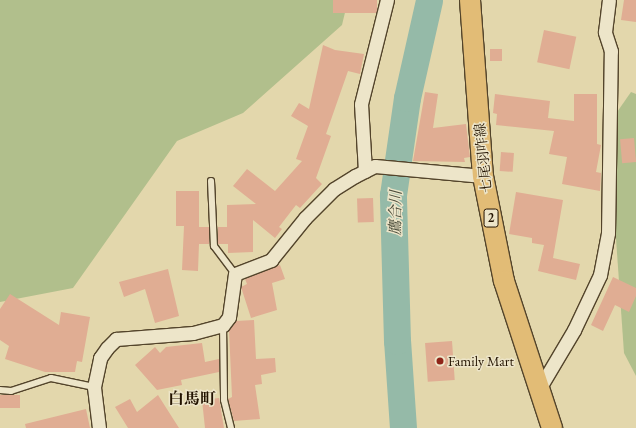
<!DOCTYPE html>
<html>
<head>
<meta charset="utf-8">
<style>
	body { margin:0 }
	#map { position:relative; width:636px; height:428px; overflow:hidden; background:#e3d7ac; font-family:"EB Garamond","Noto Serif JP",serif }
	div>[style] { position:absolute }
	.green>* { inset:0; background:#b1bf8c }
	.river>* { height:27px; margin:-13.5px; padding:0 13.5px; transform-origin:13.5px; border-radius:13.5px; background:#95baa8 }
	.building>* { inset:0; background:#e0ad93; transform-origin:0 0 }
	.roads { filter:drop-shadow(1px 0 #53442b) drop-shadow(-1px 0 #53442b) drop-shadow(0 1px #53442b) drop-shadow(0 -1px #53442b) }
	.service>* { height:6px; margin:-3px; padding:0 3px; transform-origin:3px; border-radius:3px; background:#ede5c9 }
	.minor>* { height:13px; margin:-6.5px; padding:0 6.5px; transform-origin:6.5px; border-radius:6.5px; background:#ede5c9 }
	.primary>* { height:20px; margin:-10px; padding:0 10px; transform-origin:10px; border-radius:10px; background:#e2bc76 }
	.dots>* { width:11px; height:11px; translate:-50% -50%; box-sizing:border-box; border:2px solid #ede5c9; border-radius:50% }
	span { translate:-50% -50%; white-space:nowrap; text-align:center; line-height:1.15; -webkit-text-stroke:3px #ede5c9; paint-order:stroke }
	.shield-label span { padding:1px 3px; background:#ede5c9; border:1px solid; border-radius:3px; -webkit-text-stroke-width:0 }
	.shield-label { font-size:13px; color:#231300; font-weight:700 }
	.street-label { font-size:14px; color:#231300 }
	.poi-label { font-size:14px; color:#231300 }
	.left { translate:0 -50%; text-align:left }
	.water-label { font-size:15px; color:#4b4d3b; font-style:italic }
	.quarter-label { font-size:16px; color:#231300; font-weight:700 }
</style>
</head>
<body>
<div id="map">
	<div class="green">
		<div style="clip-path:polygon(0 0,348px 0,342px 25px,243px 113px,177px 141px,73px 288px,0 302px)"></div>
		<div style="clip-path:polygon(631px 92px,636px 94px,636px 376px,624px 353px,609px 138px,615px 115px)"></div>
	</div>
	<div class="river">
		<div style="left:403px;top:428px;width:87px;rotate:-93.9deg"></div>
		<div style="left:397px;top:341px;width:146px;rotate:-91.6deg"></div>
		<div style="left:393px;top:195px;width:98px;rotate:-81.8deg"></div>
		<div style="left:407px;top:98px;width:100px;rotate:-77.3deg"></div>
	</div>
	<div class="building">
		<div style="left:333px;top:0;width:44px;height:13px"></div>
		<div style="clip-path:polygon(624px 0,636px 0,636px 22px,621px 20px)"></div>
		<div style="left:544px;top:30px;width:33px;height:33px;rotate:12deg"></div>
		<div style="clip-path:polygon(323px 45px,335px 50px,364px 54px,360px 74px,348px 71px,326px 134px,331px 136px,316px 178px,322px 184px,300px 208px,296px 205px,279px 227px,282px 229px,275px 238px,253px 220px,253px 252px,228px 253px,228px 244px,218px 244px,218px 227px,227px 227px,227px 205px,256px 204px,233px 186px,247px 169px,275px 191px,302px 161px,296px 159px,308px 126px,291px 116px,299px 103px,309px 109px)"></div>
		<div style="left:490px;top:49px;width:12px;height:12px"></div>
		<div style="clip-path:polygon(425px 92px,438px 94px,433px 128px,466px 124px,470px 157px,464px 158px,465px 162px,413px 161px)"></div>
		<div style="clip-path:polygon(495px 94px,550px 101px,548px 118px,574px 121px,574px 94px,597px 94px,597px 144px,601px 145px,596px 172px,601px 173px,600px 191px,562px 184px,567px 157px,549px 154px,554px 131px,496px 125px,497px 114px,493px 113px)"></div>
		<div style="left:634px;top:138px;width:24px;height:14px;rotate:85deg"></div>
		<div style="left:501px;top:152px;width:13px;height:19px;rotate:4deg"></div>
		<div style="clip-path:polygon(176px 191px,199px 191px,199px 227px,209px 227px,209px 244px,199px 244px,198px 271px,182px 270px,184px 226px,176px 226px)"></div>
		<div style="clip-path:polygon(516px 192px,563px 200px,553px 258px,580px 264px,576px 280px,538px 271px,544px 245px,532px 243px,532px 238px,509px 234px)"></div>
		<div style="left:373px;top:198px;width:24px;height:16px;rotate:88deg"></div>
		<div style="clip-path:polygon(280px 265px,285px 279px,272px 283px,277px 310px,251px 318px,241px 287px,247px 284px,245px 279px)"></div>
		<div style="clip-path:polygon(168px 269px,179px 316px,155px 323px,145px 289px,124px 297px,119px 282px)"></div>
		<div style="clip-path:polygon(613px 277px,636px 288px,636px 296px,629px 312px,615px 305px,603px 331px,591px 325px)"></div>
		<div style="clip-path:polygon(10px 294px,59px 325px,61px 312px,90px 317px,82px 362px,77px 361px,75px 372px,45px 372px,5px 359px,9px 346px,0 340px,0 309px)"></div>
		<div style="clip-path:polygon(254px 320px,256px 359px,275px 358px,276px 372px,261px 375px,262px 384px,255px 385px,260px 419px,234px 421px,228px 399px,232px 397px,229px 330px,236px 321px)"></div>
		<div style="left:452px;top:341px;width:39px;height:27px;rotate:86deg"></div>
		<div style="clip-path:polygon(202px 343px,205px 362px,219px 359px,219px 372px,181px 380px,182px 385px,157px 390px,135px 365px,155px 347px,160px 353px,166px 347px)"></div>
		<div style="left:0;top:395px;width:20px;height:13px"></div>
		<div style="clip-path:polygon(158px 395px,179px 428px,128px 428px,115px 407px,130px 399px,137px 412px)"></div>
		<div style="clip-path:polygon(219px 398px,224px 428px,205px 428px,202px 400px)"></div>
		<div style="clip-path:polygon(86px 409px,90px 428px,26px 428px,25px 424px)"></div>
	</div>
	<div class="roads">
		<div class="service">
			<div style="left:211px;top:181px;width:65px;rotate:87.4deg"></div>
			<div style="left:214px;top:246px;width:35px;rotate:53deg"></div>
			<div style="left:223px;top:325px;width:75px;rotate:89.2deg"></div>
			<div style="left:224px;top:400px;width:29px;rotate:76deg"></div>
			<div style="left:0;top:390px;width:11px;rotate:5deg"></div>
			<div style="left:11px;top:391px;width:42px;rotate:-18deg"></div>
			<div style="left:51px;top:378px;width:44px;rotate:11.8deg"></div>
		</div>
		<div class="minor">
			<div style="left:365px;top:171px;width:67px;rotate:-93.4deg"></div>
			<div style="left:361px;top:104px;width:107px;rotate:-76deg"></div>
			<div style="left:539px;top:389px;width:69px;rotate:-59.3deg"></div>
			<div style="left:574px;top:330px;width:61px;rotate:-64.7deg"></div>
			<div style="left:600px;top:275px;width:43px;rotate:-79.2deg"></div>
			<div style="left:608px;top:233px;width:182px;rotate:-89.1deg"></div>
			<div style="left:611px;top:51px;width:20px;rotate:-108deg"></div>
			<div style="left:605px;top:32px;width:32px;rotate:-83deg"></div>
			<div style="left:99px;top:428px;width:41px;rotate:-97deg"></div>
			<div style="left:94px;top:387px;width:30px;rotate:-78deg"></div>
			<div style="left:100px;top:358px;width:12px;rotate:-55deg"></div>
			<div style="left:107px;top:348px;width:13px;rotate:-45deg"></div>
			<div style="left:116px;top:339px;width:77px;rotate:-4.5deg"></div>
			<div style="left:193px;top:333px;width:31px;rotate:-15deg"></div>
			<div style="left:223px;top:325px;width:10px;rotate:-53deg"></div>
			<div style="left:229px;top:317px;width:43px;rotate:-82.1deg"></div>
			<div style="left:235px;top:274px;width:39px;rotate:-21deg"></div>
			<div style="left:271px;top:260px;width:54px;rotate:-51deg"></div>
			<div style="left:305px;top:218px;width:41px;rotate:-45deg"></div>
			<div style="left:334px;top:189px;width:25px;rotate:-32deg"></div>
			<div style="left:355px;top:176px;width:22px;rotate:-27deg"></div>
			<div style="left:375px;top:166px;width:108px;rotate:5.3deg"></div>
		</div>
		<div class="primary">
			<div style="left:470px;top:0;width:176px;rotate:85.8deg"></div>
			<div style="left:483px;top:176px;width:107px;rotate:78.7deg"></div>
			<div style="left:504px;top:281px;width:155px;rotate:71.9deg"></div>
		</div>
	</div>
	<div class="dots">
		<div style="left:440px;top:361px;background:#8f2418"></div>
	</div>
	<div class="shield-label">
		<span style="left:491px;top:218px">2</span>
	</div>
	<div class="street-label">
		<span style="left:483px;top:158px;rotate:-96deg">七尾羽咋線</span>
	</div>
	<div class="poi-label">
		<span class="left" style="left:448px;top:361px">Family Mart</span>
	</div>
	<div class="water-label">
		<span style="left:395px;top:213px;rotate:-89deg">鷹合川</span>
	</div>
	<div class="quarter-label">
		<span style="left:192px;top:399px">白馬町</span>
	</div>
</div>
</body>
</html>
